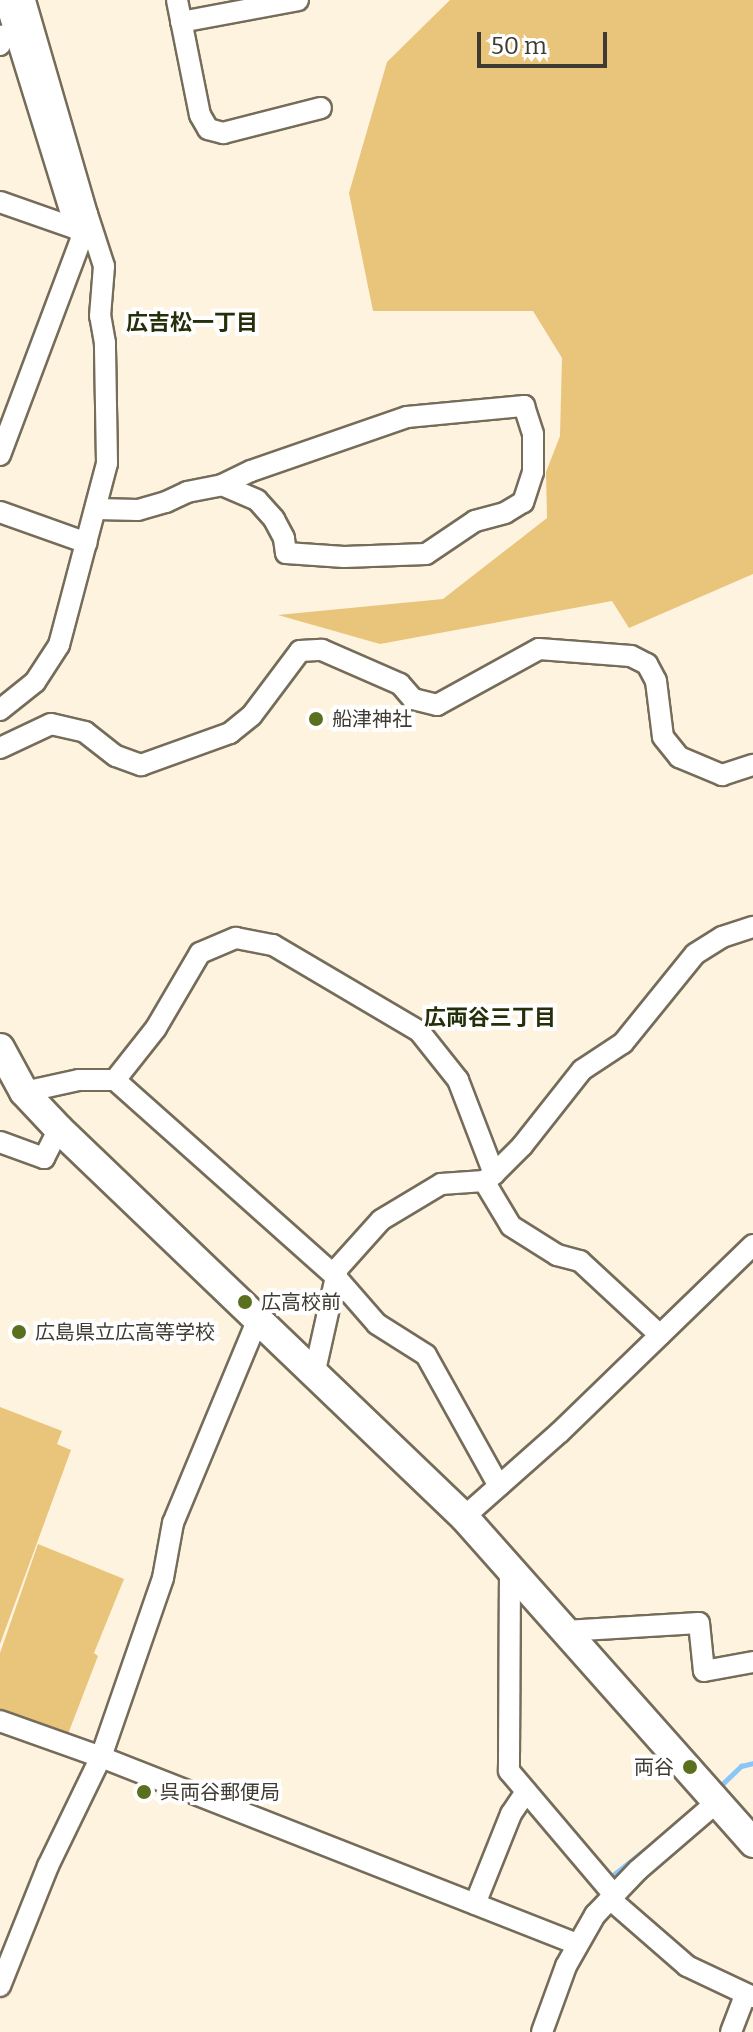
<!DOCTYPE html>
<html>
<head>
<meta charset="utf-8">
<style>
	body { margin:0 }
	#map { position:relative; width:753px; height:2032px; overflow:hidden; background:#fef3df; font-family:Bitter,"Noto Sans JP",serif }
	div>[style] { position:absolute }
	.green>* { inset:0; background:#e9c47b }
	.stream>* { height:5px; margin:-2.5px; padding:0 2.5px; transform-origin:2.5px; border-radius:2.5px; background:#8bc6f9 }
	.roads { filter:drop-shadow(2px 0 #756c5a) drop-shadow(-2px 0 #756c5a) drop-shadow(0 2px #756c5a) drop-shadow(0 -2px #756c5a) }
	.street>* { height:20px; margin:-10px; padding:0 10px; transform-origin:10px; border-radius:10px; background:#fff }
	.secondary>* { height:28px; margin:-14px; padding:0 14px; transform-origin:14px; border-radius:14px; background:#fff }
	.dots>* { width:22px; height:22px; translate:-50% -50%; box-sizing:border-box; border:4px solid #fff; border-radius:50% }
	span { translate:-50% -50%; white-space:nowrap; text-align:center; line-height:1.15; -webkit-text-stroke:8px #fff; paint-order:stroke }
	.poi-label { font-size:20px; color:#3f3b33 }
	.left { translate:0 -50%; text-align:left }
	.right { translate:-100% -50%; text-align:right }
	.neighbourhood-label { font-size:22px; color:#252f09; font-weight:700 }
	.scale { position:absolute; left:477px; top:32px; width:130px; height:36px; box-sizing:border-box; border:4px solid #3f3b33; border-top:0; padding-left:10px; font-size:24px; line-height:28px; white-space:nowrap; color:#3f3b33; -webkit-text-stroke:6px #fff; paint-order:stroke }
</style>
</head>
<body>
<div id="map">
	<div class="green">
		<div style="clip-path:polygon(450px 0,753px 0,753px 574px,629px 628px,612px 601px,380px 644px,278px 615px,443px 599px,547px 518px,546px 472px,560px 436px,562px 358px,533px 311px,373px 311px,349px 193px,387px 62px)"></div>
		<div style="clip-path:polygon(0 1407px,62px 1431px,57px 1444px,71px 1450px,0 1644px)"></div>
		<div style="clip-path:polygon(38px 1544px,124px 1579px,94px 1653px,98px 1656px,68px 1734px,0 1709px,0 1653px)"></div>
	</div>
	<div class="stream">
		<div style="left:716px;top:1790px;width:35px;rotate:-44deg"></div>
		<div style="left:741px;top:1766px;width:12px;rotate:-14deg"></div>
		<div style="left:608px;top:1879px;width:82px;rotate:-38.6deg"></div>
	</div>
	<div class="roads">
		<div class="street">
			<div style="left:5px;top:0;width:240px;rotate:72.8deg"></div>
			<div style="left:177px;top:0;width:117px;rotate:78.7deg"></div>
			<div style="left:200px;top:115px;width:16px;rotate:60deg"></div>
			<div style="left:208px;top:129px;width:16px;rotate:15deg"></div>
			<div style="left:223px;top:133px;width:101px;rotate:-14.3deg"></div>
			<div style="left:181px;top:22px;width:119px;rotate:-10.6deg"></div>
			<div style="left:0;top:45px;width:10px;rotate:-73deg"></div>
			<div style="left:0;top:202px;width:88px;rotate:19.3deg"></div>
			<div style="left:0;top:455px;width:238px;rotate:-69.4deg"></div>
			<div style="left:84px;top:232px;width:18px;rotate:-81deg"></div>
			<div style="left:87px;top:214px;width:223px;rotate:-106.2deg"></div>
			<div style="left:97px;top:509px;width:41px;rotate:1.4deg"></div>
			<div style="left:138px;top:510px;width:29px;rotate:-16deg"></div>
			<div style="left:166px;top:502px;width:23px;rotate:-25deg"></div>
			<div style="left:187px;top:492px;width:36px;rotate:-11deg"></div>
			<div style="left:222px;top:485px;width:32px;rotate:-26deg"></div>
			<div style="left:251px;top:471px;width:165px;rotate:-19.1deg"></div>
			<div style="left:407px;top:417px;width:118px;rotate:-5.4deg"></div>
			<div style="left:524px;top:406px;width:29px;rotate:72deg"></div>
			<div style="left:533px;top:434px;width:38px;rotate:90deg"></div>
			<div style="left:533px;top:472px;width:32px;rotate:108deg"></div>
			<div style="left:523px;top:502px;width:21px;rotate:149deg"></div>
			<div style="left:505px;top:513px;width:31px;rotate:165deg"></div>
			<div style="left:475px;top:521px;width:59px;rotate:146deg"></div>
			<div style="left:426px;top:554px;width:82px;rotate:177.9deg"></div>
			<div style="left:344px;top:557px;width:58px;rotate:-176.1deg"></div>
			<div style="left:286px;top:553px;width:15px;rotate:-98deg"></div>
			<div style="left:284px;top:538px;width:21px;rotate:-118deg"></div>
			<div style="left:274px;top:519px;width:25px;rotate:-132deg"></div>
			<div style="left:257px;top:500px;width:38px;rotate:-157deg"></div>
			<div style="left:0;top:512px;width:92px;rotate:19.6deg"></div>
			<div style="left:0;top:710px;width:45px;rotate:-38.7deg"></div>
			<div style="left:35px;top:682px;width:44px;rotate:-57deg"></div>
			<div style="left:59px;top:645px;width:188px;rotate:-75.2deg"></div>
			<div style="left:107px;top:463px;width:120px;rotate:-91deg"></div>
			<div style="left:105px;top:343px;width:27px;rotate:-100deg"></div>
			<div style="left:100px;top:316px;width:50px;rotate:-85.4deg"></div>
			<div style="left:104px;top:266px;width:55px;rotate:-108.1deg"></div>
			<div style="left:0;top:748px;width:56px;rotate:-25.2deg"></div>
			<div style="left:51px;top:724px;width:35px;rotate:13deg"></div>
			<div style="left:85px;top:732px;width:39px;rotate:38deg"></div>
			<div style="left:116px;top:756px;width:27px;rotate:20deg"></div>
			<div style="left:141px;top:765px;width:95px;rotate:-19.8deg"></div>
			<div style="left:230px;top:733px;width:28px;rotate:-39deg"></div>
			<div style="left:252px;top:715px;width:80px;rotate:-53.1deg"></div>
			<div style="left:300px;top:651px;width:22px;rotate:-3deg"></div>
			<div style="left:322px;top:650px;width:85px;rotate:23.6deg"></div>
			<div style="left:400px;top:684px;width:20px;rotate:49deg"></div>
			<div style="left:413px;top:699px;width:25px;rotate:14deg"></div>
			<div style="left:437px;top:705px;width:116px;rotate:-28.8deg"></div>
			<div style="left:539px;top:649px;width:92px;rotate:4.4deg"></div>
			<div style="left:631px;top:656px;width:18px;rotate:27deg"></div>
			<div style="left:647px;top:664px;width:19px;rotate:62deg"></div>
			<div style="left:656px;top:681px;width:56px;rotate:82.9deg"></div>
			<div style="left:663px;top:737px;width:26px;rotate:51deg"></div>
			<div style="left:679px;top:757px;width:47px;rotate:22.7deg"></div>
			<div style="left:722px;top:775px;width:33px;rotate:-18deg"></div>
			<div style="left:115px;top:1080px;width:296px;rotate:41.7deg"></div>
			<div style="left:336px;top:1277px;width:62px;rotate:48.9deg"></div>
			<div style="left:377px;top:1324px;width:58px;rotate:32.3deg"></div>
			<div style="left:426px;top:1355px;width:150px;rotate:60.9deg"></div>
			<div style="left:24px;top:1092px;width:56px;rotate:-12.3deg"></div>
			<div style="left:79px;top:1080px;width:36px"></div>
			<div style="left:115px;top:1080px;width:66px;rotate:-51.7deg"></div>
			<div style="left:156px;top:1028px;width:87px;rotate:-59.6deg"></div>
			<div style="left:200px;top:953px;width:39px;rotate:-23deg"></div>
			<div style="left:236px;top:938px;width:38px;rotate:11deg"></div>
			<div style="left:273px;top:945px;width:169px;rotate:30.5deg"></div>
			<div style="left:419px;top:1031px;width:63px;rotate:51.5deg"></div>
			<div style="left:458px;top:1080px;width:101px;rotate:69deg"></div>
			<div style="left:0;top:1142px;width:47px;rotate:20deg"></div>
			<div style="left:44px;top:1158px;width:33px;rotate:-63deg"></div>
			<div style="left:484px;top:1181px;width:52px;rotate:59deg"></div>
			<div style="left:511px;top:1226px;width:54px;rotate:32.2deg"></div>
			<div style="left:557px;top:1255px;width:24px;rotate:15deg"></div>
			<div style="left:580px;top:1261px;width:109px;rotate:42.8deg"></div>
			<div style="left:314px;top:1375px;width:110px;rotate:-77.4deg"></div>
			<div style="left:338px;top:1268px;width:64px;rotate:-48.1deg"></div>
			<div style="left:381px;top:1220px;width:70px;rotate:-31deg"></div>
			<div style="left:441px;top:1184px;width:43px;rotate:-4deg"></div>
			<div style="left:484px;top:1181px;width:12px;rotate:-35deg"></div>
			<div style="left:494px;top:1174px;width:40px;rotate:-45deg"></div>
			<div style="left:522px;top:1146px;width:97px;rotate:-51.7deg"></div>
			<div style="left:582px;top:1070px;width:49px;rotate:-33.4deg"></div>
			<div style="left:623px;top:1043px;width:114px;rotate:-51deg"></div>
			<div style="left:695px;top:954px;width:32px;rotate:-32deg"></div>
			<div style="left:722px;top:937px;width:33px;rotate:-18deg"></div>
			<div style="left:464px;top:1517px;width:127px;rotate:-41.5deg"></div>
			<div style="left:559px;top:1433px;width:270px;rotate:-44.1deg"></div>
			<div style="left:510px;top:1569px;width:202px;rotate:90.3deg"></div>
			<div style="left:509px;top:1771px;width:162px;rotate:49.7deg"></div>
			<div style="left:565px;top:1631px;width:134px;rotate:-3.4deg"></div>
			<div style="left:699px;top:1623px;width:48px;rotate:84.1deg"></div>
			<div style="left:704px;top:1671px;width:50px;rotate:-10.4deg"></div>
			<div style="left:0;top:1721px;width:107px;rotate:19.6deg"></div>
			<div style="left:101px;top:1757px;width:511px;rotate:21.45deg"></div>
			<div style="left:610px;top:1899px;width:102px;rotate:41deg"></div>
			<div style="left:687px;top:1966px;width:73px;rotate:25.2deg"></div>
			<div style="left:475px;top:1904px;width:97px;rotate:-68.2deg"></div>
			<div style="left:511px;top:1814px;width:27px;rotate:-56deg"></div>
			<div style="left:0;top:1986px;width:129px;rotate:-68.2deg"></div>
			<div style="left:48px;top:1866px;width:121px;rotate:-64.1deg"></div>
			<div style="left:101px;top:1757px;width:189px;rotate:-70.9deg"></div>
			<div style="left:163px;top:1578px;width:56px;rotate:-79.7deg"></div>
			<div style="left:173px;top:1523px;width:219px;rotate:-67.4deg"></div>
			<div style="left:542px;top:2032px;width:70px;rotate:-70deg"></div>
			<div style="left:566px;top:1966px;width:59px;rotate:-60.4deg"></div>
			<div style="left:595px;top:1915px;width:62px;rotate:-46.3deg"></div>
			<div style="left:638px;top:1870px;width:104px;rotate:-40.7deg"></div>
			<div style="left:731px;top:2032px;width:40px;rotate:-69deg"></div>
		</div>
		<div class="secondary">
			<div style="left:0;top:1048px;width:50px;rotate:61.4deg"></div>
			<div style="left:24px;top:1092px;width:51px;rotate:46.6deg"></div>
			<div style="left:59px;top:1129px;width:561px;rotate:43.77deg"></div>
			<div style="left:464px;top:1517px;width:436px;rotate:48.4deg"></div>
		</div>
	</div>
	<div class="dots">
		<div style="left:316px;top:719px;background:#5b701f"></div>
		<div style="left:245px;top:1302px;background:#5b701f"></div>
		<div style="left:19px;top:1332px;background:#5b701f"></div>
		<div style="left:690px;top:1767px;background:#5b701f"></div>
		<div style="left:144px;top:1792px;background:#5b701f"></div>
	</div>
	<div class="poi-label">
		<span class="left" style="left:332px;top:719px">船津神社</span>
		<span class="left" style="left:261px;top:1302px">広高校前</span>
		<span class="left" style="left:35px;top:1332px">広島県立広高等学校</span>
		<span class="right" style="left:674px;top:1767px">両谷</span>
		<span class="left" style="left:160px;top:1792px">呉両谷郵便局</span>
	</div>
	<div class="neighbourhood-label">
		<span style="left:192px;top:323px">広吉松一丁目</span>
		<span style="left:490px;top:1018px">広両谷三丁目</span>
	</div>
	<div class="scale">50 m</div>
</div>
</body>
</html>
